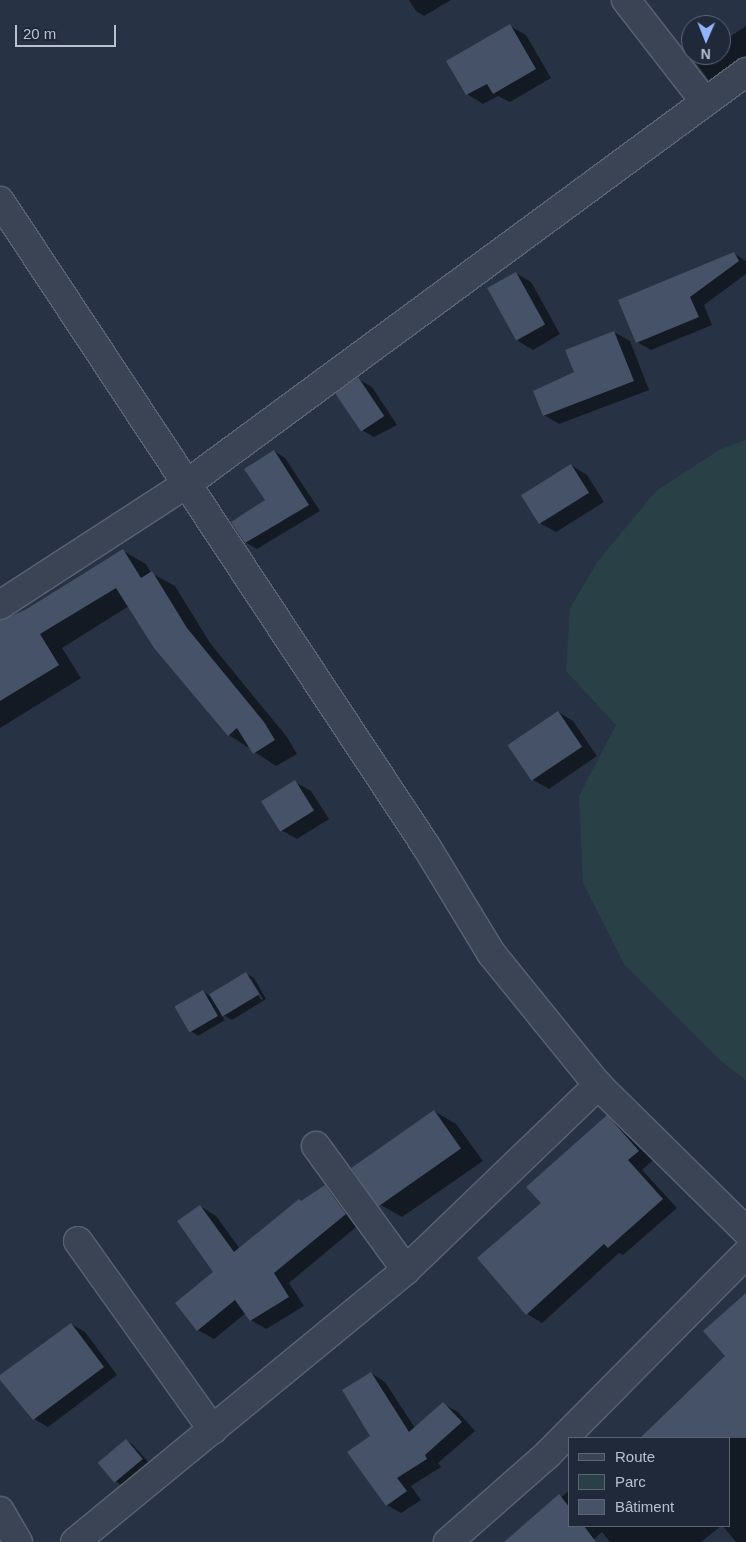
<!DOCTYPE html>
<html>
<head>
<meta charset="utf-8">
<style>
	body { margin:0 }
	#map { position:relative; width:746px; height:1542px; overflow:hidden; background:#273245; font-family:Arial,sans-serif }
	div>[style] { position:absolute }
	.green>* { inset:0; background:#294146 }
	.shadow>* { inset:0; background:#0007 }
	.building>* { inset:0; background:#465267; transform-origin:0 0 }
	.roads { filter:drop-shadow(1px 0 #5a6272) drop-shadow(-1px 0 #5a6272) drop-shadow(0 1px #5a6272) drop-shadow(0 -1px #5a6272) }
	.minor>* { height:28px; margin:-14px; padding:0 14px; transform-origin:14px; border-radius:14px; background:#3b4454 }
	.tertiary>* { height:28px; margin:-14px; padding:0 14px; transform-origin:14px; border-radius:14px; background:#3b4454 }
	span { translate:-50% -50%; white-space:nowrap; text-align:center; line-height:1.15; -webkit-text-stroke:5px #20293a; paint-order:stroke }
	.legend { position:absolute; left:568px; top:1437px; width:162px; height:90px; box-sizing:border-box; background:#20293a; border:1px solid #5d6575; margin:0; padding:6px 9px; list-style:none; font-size:15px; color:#b9c0ce }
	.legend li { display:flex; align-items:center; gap:10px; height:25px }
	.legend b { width:25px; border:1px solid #5d6575 }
	.north { position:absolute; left:681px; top:15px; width:50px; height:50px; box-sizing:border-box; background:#20293a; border:1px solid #5d6575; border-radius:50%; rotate:181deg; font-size:14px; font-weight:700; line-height:20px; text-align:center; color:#b9c0ce }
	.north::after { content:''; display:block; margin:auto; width:18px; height:22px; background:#91b4fb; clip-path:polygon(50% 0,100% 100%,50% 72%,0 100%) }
	.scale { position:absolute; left:15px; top:25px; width:101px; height:22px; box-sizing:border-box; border:2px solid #b9c0ce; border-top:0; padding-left:6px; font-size:15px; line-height:18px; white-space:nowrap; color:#b9c0ce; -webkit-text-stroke:4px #20293a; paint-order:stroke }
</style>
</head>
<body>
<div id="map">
	<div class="green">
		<div style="clip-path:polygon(746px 440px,746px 1080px,721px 1061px,624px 964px,583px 883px,579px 796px,616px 725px,566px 671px,570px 608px,598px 561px,656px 491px,719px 450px)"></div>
	</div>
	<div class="shadow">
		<div style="clip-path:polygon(409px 0,451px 0,424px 16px,416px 11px)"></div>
		<div style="clip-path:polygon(510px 26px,526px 35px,551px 78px,510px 102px,498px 96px,483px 104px,467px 94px,448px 62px)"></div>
		<div style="clip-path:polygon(746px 26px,746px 71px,722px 86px,708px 79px,686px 49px,691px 46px,691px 55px,721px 55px,721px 31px,731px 36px)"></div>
		<div style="clip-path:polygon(733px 253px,746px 261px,746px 274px,704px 305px,712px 325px,651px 350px,637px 342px)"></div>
		<div style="clip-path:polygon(516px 273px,531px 282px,560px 334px,533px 350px,518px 341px)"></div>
		<div style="clip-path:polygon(614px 332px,630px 341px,649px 390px,559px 424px,544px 415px,576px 372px)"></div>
		<div style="clip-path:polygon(358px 379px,372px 387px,397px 425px,374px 437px,360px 429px)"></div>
		<div style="clip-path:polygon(274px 451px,285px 458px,320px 511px,257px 549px,245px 542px,267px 500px)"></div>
		<div style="clip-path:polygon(571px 465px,587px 475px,604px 502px,556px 532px,540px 523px)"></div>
		<div style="clip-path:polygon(123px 551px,146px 564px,151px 573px,175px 586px,210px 643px,287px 737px,297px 754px,276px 766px,229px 735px,129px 606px,62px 648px,81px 678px,0 728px,0 621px,25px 611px)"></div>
		<div style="clip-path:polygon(558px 712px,573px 721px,597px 756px,549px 789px,533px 780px)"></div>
		<div style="clip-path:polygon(295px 782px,311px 791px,329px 819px,297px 839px,281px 830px)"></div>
		<div style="clip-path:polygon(evenodd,246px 974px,254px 978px,266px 999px,232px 1020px,221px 1014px,225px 1020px,198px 1036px,191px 1031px,203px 991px,210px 996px,246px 974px,248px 979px,251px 979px,263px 999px,261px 1000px,248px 979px)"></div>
		<div style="clip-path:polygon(434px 1111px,456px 1124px,483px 1161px,402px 1217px,379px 1204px,353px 1168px)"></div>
		<div style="clip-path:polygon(607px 1117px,622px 1126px,653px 1160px,642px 1170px,677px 1208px,623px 1255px,619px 1253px,542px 1323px,527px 1314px,542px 1203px)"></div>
		<div style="clip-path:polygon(325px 1187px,341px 1196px,361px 1223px,289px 1283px,304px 1306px,266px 1329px,251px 1320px,246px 1313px,214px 1339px,198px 1330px,215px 1272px,200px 1206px,216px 1216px,240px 1249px)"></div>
		<div style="clip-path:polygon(746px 1297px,746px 1542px,736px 1542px,723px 1526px,730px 1526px,730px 1438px,654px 1438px,648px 1432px,726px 1356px)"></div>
		<div style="clip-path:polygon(71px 1324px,85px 1332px,117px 1375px,48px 1427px,34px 1419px,0 1377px)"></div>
		<div style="clip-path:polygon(371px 1373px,385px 1382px,415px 1428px,443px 1404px,458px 1412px,475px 1431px,438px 1463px,441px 1467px,411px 1486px,421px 1500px,401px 1513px,387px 1505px,372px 1437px)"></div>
		<div style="clip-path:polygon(126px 1440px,133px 1445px,150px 1464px,123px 1486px,115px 1481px,99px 1463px)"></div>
		<div style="clip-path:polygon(570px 1490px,570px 1526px,721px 1526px,701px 1542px,610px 1542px,602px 1532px,591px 1542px,506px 1542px)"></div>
	</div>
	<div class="building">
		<div style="clip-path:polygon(510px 24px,536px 69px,493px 94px,487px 84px,466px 95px,446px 61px)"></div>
		<div style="clip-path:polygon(734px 252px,739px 261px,690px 297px,699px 317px,636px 343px,618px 300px)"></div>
		<div style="left:516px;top:272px;width:60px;height:33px;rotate:61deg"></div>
		<div style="clip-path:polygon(614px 331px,634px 381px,543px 416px,533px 391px,574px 372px,565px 350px)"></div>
		<div style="left:358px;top:377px;width:47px;height:28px;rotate:56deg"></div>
		<div style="clip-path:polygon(274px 450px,309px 505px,245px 543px,231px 522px,265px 500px,244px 469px)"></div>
		<div style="left:571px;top:464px;width:34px;height:59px;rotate:58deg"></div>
		<div style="clip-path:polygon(123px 549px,141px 578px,152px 571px,187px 628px,264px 722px,275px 740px,253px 754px,237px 728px,228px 736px,154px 648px,116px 588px,40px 634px,59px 665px,0 701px,0 620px,25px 610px)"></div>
		<div style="left:558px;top:711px;width:43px;height:61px;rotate:56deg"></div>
		<div style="left:295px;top:780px;width:36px;height:40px;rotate:58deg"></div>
		<div style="left:246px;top:972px;width:26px;height:43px;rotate:59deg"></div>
		<div style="left:203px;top:990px;width:30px;height:33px;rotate:60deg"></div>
		<div style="left:434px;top:1110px;width:47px;height:101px;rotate:55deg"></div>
		<div style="clip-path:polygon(607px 1115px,639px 1151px,628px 1160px,663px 1199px,608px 1248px,604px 1244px,526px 1315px,477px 1258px,541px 1203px,526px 1187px)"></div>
		<div style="clip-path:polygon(325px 1185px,346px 1214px,274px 1273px,289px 1297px,250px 1321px,235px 1300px,197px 1331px,175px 1303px,213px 1272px,177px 1221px,200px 1205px,234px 1252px,299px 1199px,301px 1201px)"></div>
		<div style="clip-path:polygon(746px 1293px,746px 1438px,640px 1438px,725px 1356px,703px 1331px)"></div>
		<div style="clip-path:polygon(71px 1323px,104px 1367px,33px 1420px,0 1380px,0 1375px)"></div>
		<div style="clip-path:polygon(371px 1372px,409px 1432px,443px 1402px,462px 1422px,425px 1455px,427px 1459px,397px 1478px,407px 1491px,386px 1506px,347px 1452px,370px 1436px,342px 1390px)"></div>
		<div style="left:126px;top:1439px;width:26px;height:37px;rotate:50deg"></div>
		<div style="clip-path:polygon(559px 1494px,570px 1508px,570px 1526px,584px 1526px,596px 1542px,504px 1542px)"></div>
	</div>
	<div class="roads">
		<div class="minor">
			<div style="left:626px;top:0;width:129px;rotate:52.2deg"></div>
			<div style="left:0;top:605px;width:224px;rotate:-33deg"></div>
			<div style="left:188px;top:483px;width:693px;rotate:-36.37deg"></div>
			<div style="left:316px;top:1146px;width:153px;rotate:54deg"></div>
			<div style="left:78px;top:1241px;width:232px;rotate:54.5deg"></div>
			<div style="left:0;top:1511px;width:36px;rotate:60deg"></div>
			<div style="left:75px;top:1542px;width:428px;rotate:-39.4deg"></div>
			<div style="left:406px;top:1270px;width:267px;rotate:-43.9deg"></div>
			<div style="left:448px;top:1542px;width:133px;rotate:-41.3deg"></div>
			<div style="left:548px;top:1454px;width:281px;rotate:-45.3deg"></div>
		</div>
		<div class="tertiary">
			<div style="left:0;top:201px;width:773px;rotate:56.56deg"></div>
			<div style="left:426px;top:846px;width:125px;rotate:58.7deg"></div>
			<div style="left:491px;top:953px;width:170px;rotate:51deg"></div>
			<div style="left:598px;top:1085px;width:208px;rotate:44.6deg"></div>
		</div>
	</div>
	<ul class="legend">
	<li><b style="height:6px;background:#3b4454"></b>Route</li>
	<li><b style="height:14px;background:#294146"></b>Parc</li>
	<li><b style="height:14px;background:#465267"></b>Bâtiment</li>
	</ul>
	<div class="north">N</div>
	<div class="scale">20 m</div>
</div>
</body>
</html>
